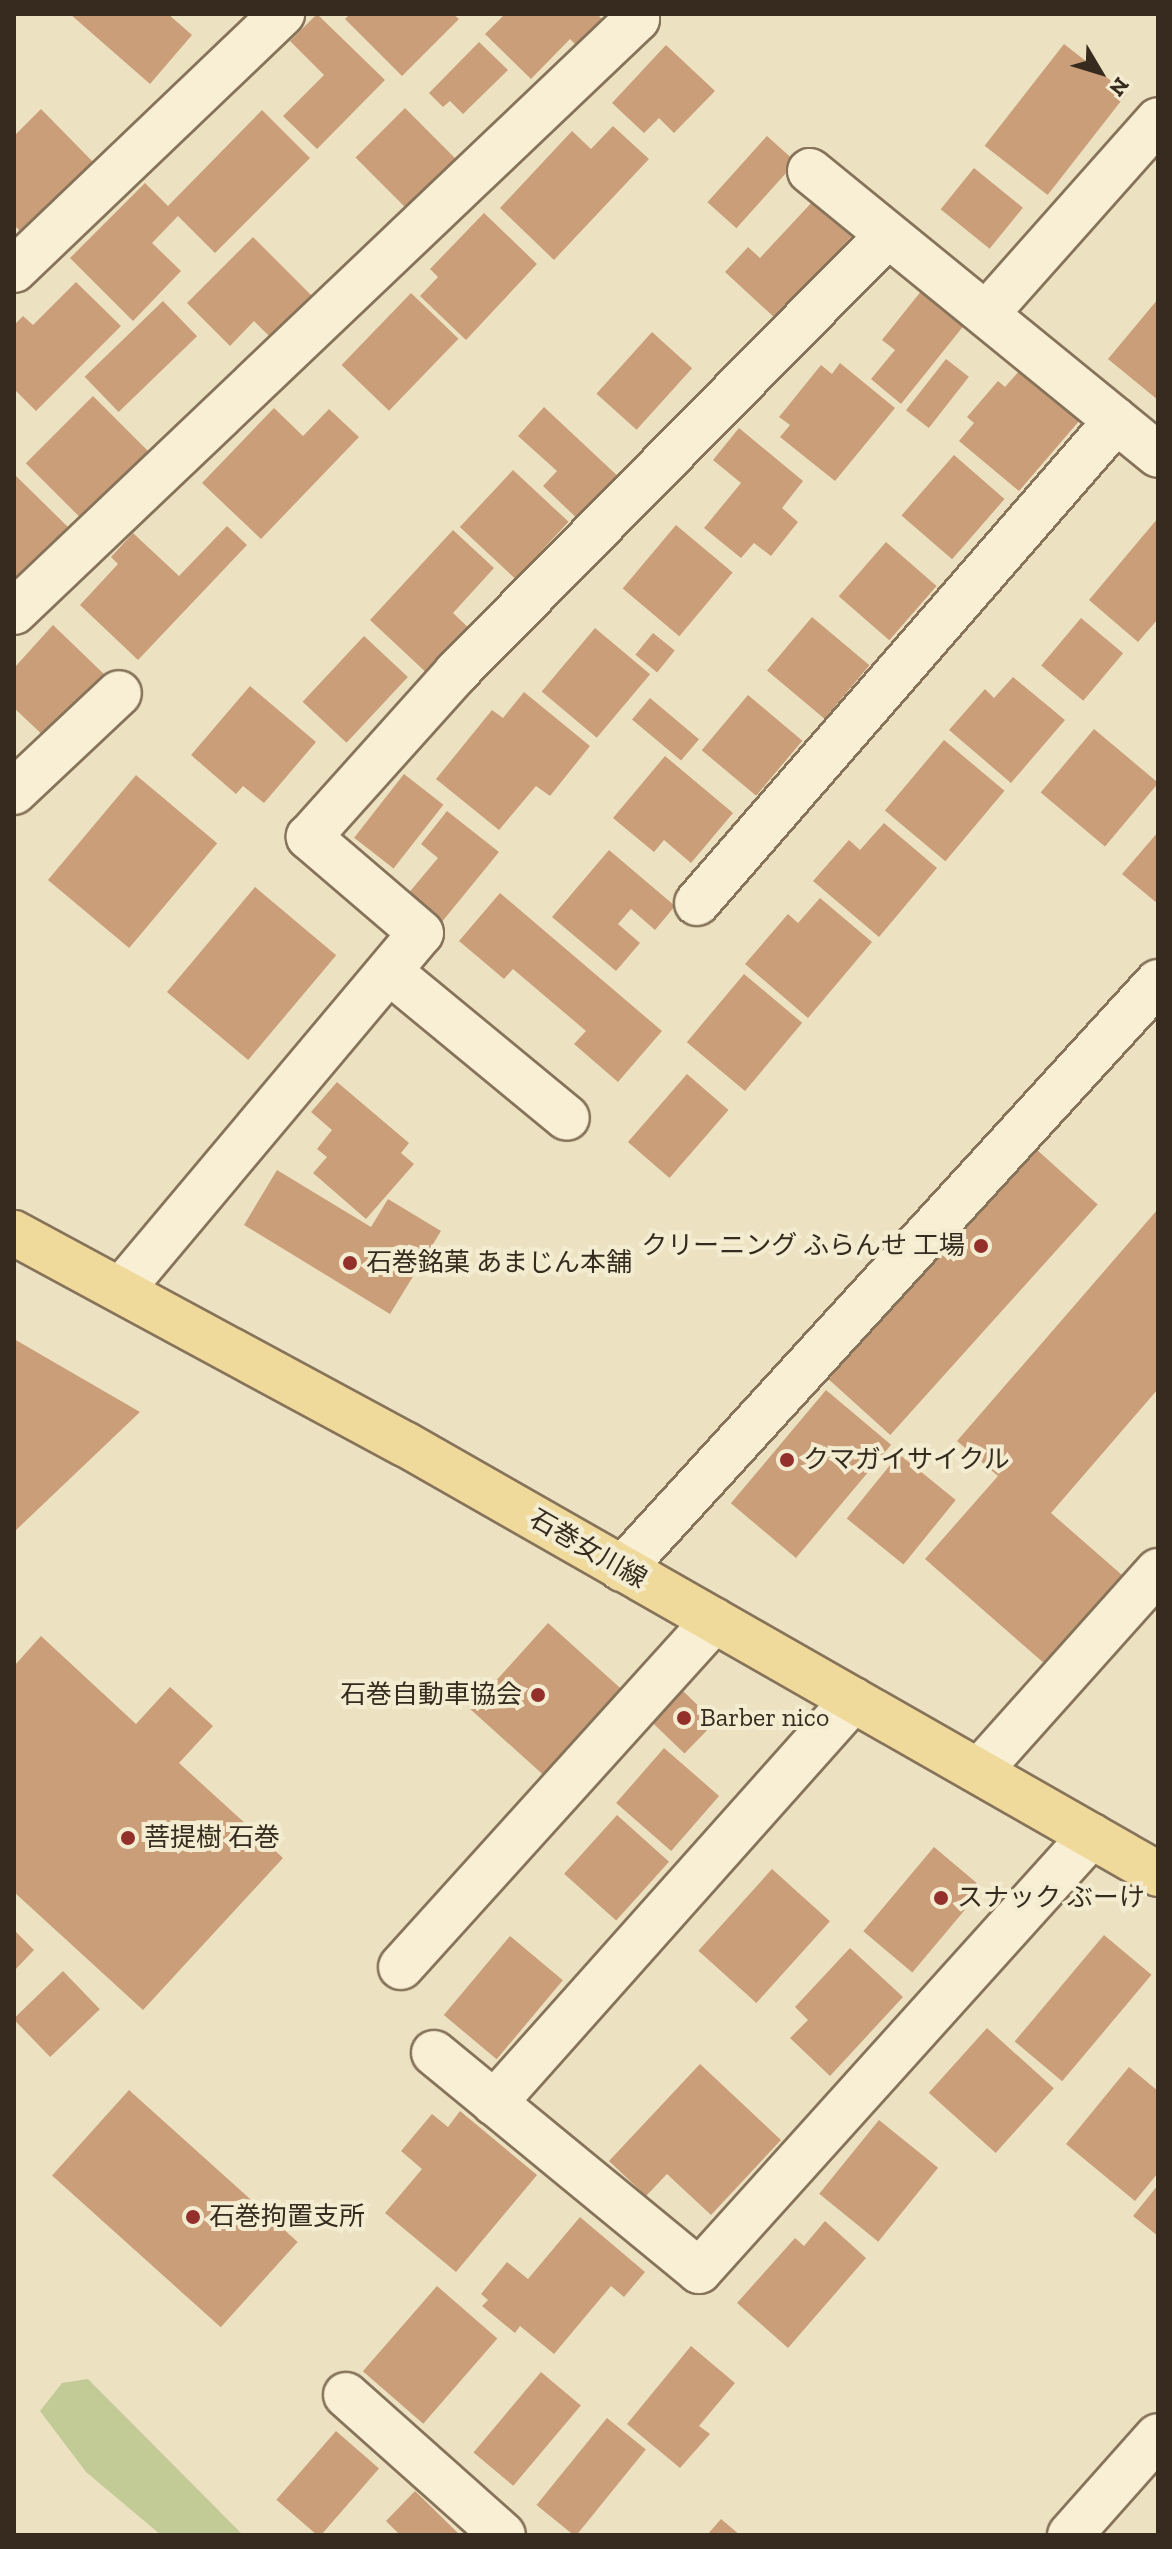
<!DOCTYPE html>
<html>
<head>
<meta charset="utf-8">
<style>
	body { margin:0 }
	#map { position:relative; width:1172px; height:2549px; overflow:hidden; background:#ece2c2; font-family:"Zilla Slab","Noto Sans JP",serif }
	div>[style] { position:absolute }
	.green>* { inset:0; background:#c2ca96 }
	.building>* { inset:0; background:#ca9e79; transform-origin:0 0 }
	.roads { filter:drop-shadow(2px 0 #86735a) drop-shadow(-2px 0 #86735a) drop-shadow(0 2px #86735a) drop-shadow(0 -2px #86735a) }
	.minor>* { height:44px; margin:-22px; padding:0 22px; transform-origin:22px; border-radius:22px; background:#f8efd5 }
	.major>* { height:44px; margin:-22px; padding:0 22px; transform-origin:22px; border-radius:22px; background:#efd99b }
	.dots>* { width:22px; height:22px; translate:-50% -50%; box-sizing:border-box; border:4px solid #f4ecd1; border-radius:50% }
	span { translate:-50% -50%; white-space:nowrap; text-align:center; line-height:1.15; -webkit-text-stroke:8px #f4ecd1; paint-order:stroke }
	.poi-label { font-size:26px; color:#362b1e }
	.right { translate:-100% -50%; text-align:right }
	.left { translate:0 -50%; text-align:left }
	.street-label { font-size:26px; color:#362b1e }
	.frame { position:absolute; inset:0; border:16px solid #362b1e; pointer-events:none }
	.north { position:absolute; left:1060px; top:32px; width:80px; height:80px; -webkit-text-stroke:6px #f4ecd1; paint-order:stroke; rotate:128deg; font-size:22px; font-weight:700; line-height:32px; text-align:center; color:#362b1e }
	.north::after { content:''; display:block; margin:auto; width:28px; height:36px; background:#362b1e; clip-path:polygon(50% 0,100% 100%,50% 72%,0 100%) }
</style>
</head>
<body>
<div id="map">
	<div class="green">
		<div style="clip-path:polygon(88px 2379px,243px 2535px,161px 2535px,86px 2472px,40px 2411px,62px 2383px)"></div>
	</div>
	<div class="building">
		<div style="clip-path:polygon(70px 14px,168px 14px,192px 35px,150px 84px)"></div>
		<div style="clip-path:polygon(317px 14px,385px 80px,317px 149px,283px 116px,324px 75px,290px 41px)"></div>
		<div style="clip-path:polygon(350px 14px,453px 14px,459px 19px,402px 76px,345px 19px)"></div>
		<div style="clip-path:polygon(505px 14px,597px 14px,603px 20px,577px 46px,570px 39px,531px 79px,485px 34px)"></div>
		<div style="clip-path:polygon(479px 42px,508px 70px,463px 114px,450px 101px,443px 107px,429px 93px)"></div>
		<div style="left:1064px;top:44px;width:80px;height:129px;rotate:38deg"></div>
		<div style="clip-path:polygon(666px 45px,715px 91px,674px 133px,659px 118px,644px 133px,612px 103px)"></div>
		<div style="left:405px;top:108px;width:72px;height:70px;rotate:45deg"></div>
		<div style="clip-path:polygon(41px 109px,95px 164px,24px 235px,14px 225px,14px 136px)"></div>
		<div style="clip-path:polygon(262px 110px,310px 158px,215px 253px,178px 216px,152px 243px,181px 271px,133px 321px,70px 258px,145px 183px,168px 206px)"></div>
		<div style="clip-path:polygon(613px 126px,649px 159px,554px 260px,500px 208px,572px 131px,591px 149px)"></div>
		<div style="left:767px;top:136px;width:39px;height:89px;rotate:42deg"></div>
		<div style="left:974px;top:168px;width:63px;height:53px;rotate:39deg"></div>
		<div style="clip-path:polygon(814px 200px,852px 236px,775px 318px,725px 272px,748px 247px,760px 258px)"></div>
		<div style="clip-path:polygon(484px 213px,537px 264px,466px 340px,420px 296px,438px 277px,430px 269px)"></div>
		<div style="clip-path:polygon(253px 237px,317px 301px,276px 343px,254px 321px,230px 346px,187px 303px)"></div>
		<div style="clip-path:polygon(76px 282px,121px 326px,36px 411px,14px 389px,14px 325px,23px 316px,33px 325px)"></div>
		<div style="clip-path:polygon(922px 290px,965px 324px,901px 404px,871px 379px,895px 350px,882px 340px)"></div>
		<div style="left:411px;top:293px;width:66px;height:100px;rotate:44deg"></div>
		<div style="clip-path:polygon(1158px 299px,1158px 400px,1108px 359px)"></div>
		<div style="left:163px;top:301px;width:49px;height:109px;rotate:46deg"></div>
		<div style="left:652px;top:332px;width:54px;height:83px;rotate:42deg"></div>
		<div style="left:946px;top:359px;width:29px;height:65px;rotate:38deg"></div>
		<div style="clip-path:polygon(840px 363px,895px 408px,835px 481px,780px 437px,790px 425px,779px 417px,821px 365px,832px 374px)"></div>
		<div style="clip-path:polygon(1026px 363px,1086px 413px,1019px 491px,959px 441px,974px 423px,967px 417px,998px 381px,1005px 387px)"></div>
		<div style="left:93px;top:396px;width:81px;height:95px;rotate:45deg"></div>
		<div style="clip-path:polygon(544px 407px,623px 481px,583px 524px,543px 486px,557px 471px,518px 436px)"></div>
		<div style="clip-path:polygon(274px 408px,303px 436px,329px 409px,359px 437px,261px 539px,202px 483px)"></div>
		<div style="clip-path:polygon(739px 428px,803px 481px,782px 508px,798px 522px,771px 556px,754px 543px,741px 558px,704px 528px,741px 483px,713px 460px)"></div>
		<div style="left:954px;top:455px;width:67px;height:80px;rotate:41deg"></div>
		<div style="left:513px;top:470px;width:76px;height:78px;rotate:43deg"></div>
		<div style="clip-path:polygon(14px 474px,68px 527px,14px 582px)"></div>
		<div style="clip-path:polygon(1158px 518px,1158px 619px,1138px 642px,1089px 600px)"></div>
		<div style="left:676px;top:525px;width:74px;height:83px;rotate:40deg"></div>
		<div style="clip-path:polygon(227px 526px,247px 545px,138px 660px,80px 605px,118px 564px,111px 557px,133px 533px,179px 576px)"></div>
		<div style="clip-path:polygon(453px 530px,494px 568px,453px 613px,473px 632px,431px 677px,370px 620px)"></div>
		<div style="left:886px;top:542px;width:67px;height:72px;rotate:41deg"></div>
		<div style="left:812px;top:617px;width:75px;height:70px;rotate:40deg"></div>
		<div style="left:1081px;top:618px;width:55px;height:62px;rotate:40deg"></div>
		<div style="clip-path:polygon(53px 625px,107px 677px,47px 739px,14px 708px,14px 668px)"></div>
		<div style="left:595px;top:628px;width:72px;height:83px;rotate:40deg"></div>
		<div style="left:653px;top:633px;width:28px;height:28px;rotate:39deg"></div>
		<div style="left:364px;top:636px;width:60px;height:90px;rotate:43deg"></div>
		<div style="clip-path:polygon(1013px 677px,1065px 720px,1011px 783px,949px 730px,985px 689px,994px 698px)"></div>
		<div style="clip-path:polygon(250px 686px,316px 742px,264px 803px,243px 786px,236px 794px,191px 755px)"></div>
		<div style="clip-path:polygon(524px 692px,590px 746px,550px 796px,536px 786px,499px 830px,436px 779px,492px 710px,503px 718px)"></div>
		<div style="left:748px;top:695px;width:71px;height:72px;rotate:40deg"></div>
		<div style="left:650px;top:698px;width:64px;height:28px;rotate:40deg"></div>
		<div style="left:1094px;top:729px;width:84px;height:83px;rotate:40deg"></div>
		<div style="left:944px;top:740px;width:79px;height:92px;rotate:40deg"></div>
		<div style="clip-path:polygon(665px 756px,733px 813px,691px 863px,664px 840px,654px 852px,613px 818px)"></div>
		<div style="left:404px;top:774px;width:50px;height:81px;rotate:38deg"></div>
		<div style="left:136px;top:775px;width:106px;height:137px;rotate:40deg"></div>
		<div style="clip-path:polygon(447px 811px,499px 852px,441px 923px,407px 895px,438px 858px,421px 844px)"></div>
		<div style="clip-path:polygon(884px 823px,937px 868px,879px 937px,813px 881px,849px 840px,860px 850px)"></div>
		<div style="clip-path:polygon(1158px 832px,1158px 904px,1122px 874px)"></div>
		<div style="clip-path:polygon(609px 850px,675px 906px,655px 930px,631px 909px,618px 924px,640px 943px,616px 971px,552px 917px)"></div>
		<div style="left:255px;top:887px;width:106px;height:137px;rotate:40deg"></div>
		<div style="clip-path:polygon(500px 893px,662px 1031px,618px 1082px,574px 1044px,586px 1031px,513px 969px,504px 979px,459px 941px)"></div>
		<div style="clip-path:polygon(820px 898px,872px 942px,808px 1018px,745px 964px,788px 914px,798px 923px)"></div>
		<div style="left:744px;top:974px;width:76px;height:89px;rotate:40deg"></div>
		<div style="left:687px;top:1074px;width:55px;height:90px;rotate:41deg"></div>
		<div style="clip-path:polygon(337px 1082px,409px 1143px,401px 1153px,414px 1164px,366px 1219px,313px 1173px,327px 1157px,317px 1149px,332px 1130px,311px 1112px)"></div>
		<div style="left:1036px;top:1149px;width:83px;height:310px;rotate:42deg"></div>
		<div style="clip-path:polygon(277px 1170px,371px 1227px,388px 1199px,441px 1231px,390px 1314px,244px 1225px)"></div>
		<div style="clip-path:polygon(1158px 1209px,1158px 1389px,1051px 1513px,1122px 1575px,1045px 1664px,925px 1559px,998px 1476px,957px 1441px)"></div>
		<div style="clip-path:polygon(14px 1339px,140px 1412px,14px 1532px)"></div>
		<div style="left:826px;top:1390px;width:85px;height:148px;rotate:40deg"></div>
		<div style="left:899px;top:1454px;width:73px;height:83px;rotate:39deg"></div>
		<div style="left:548px;top:1623px;width:105px;height:116px;rotate:42deg"></div>
		<div style="clip-path:polygon(41px 1636px,136px 1724px,170px 1687px,213px 1726px,179px 1763px,283px 1858px,143px 2010px,14px 1892px,14px 1666px)"></div>
		<div style="left:682px;top:1690px;width:46px;height:44px;rotate:44deg"></div>
		<div style="left:664px;top:1748px;width:73px;height:73px;rotate:41deg"></div>
		<div style="left:617px;top:1815px;width:70px;height:79px;rotate:42deg"></div>
		<div style="left:934px;top:1847px;width:64px;height:110px;rotate:40deg"></div>
		<div style="left:772px;top:1869px;width:78px;height:110px;rotate:42deg"></div>
		<div style="clip-path:polygon(14px 1930px,34px 1950px,14px 1971px)"></div>
		<div style="left:1104px;top:1935px;width:62px;height:139px;rotate:40deg"></div>
		<div style="left:510px;top:1936px;width:69px;height:103px;rotate:40deg"></div>
		<div style="clip-path:polygon(850px 1948px,903px 1997px,830px 2076px,790px 2038px,808px 2020px,795px 2007px)"></div>
		<div style="left:63px;top:1971px;width:53px;height:69px;rotate:46deg"></div>
		<div style="left:987px;top:2028px;width:90px;height:87px;rotate:42deg"></div>
		<div style="clip-path:polygon(700px 2064px,781px 2140px,711px 2215px,667px 2174px,646px 2196px,609px 2161px)"></div>
		<div style="clip-path:polygon(1129px 2067px,1158px 2091px,1158px 2173px,1135px 2201px,1066px 2144px)"></div>
		<div style="left:129px;top:2090px;width:227px;height:115px;rotate:42deg"></div>
		<div style="clip-path:polygon(460px 2111px,537px 2175px,456px 2272px,385px 2213px,422px 2169px,401px 2151px,432px 2114px,448px 2127px)"></div>
		<div style="left:879px;top:2120px;width:76px;height:95px;rotate:39deg"></div>
		<div style="clip-path:polygon(1158px 2185px,1158px 2236px,1133px 2216px)"></div>
		<div style="clip-path:polygon(580px 2217px,645px 2272px,624px 2297px,611px 2286px,554px 2354px,520px 2326px,515px 2333px,482px 2306px,488px 2300px,481px 2294px,507px 2262px,528px 2279px)"></div>
		<div style="clip-path:polygon(825px 2221px,866px 2258px,788px 2348px,737px 2303px,795px 2238px,804px 2246px)"></div>
		<div style="left:437px;top:2286px;width:80px;height:113px;rotate:41deg"></div>
		<div style="clip-path:polygon(691px 2346px,735px 2383px,699px 2426px,710px 2434px,680px 2468px,627px 2424px)"></div>
		<div style="left:541px;top:2372px;width:52px;height:105px;rotate:40deg"></div>
		<div style="left:607px;top:2418px;width:50px;height:112px;rotate:39deg"></div>
		<div style="left:336px;top:2431px;width:57px;height:91px;rotate:41deg"></div>
		<div style="clip-path:polygon(415px 2491px,460px 2535px,400px 2535px,386px 2521px)"></div>
		<div style="clip-path:polygon(721px 2519px,740px 2535px,707px 2535px)"></div>
	</div>
	<div class="roads">
		<div class="minor">
			<div style="left:810px;top:171px;width:449px;rotate:39.2deg"></div>
			<div style="left:14px;top:270px;width:371px;rotate:-43.7deg"></div>
			<div style="left:986px;top:314px;width:259px;rotate:-48.4deg"></div>
			<div style="left:14px;top:612px;width:860px;rotate:-43.59deg"></div>
			<div style="left:637px;top:19px;width:7px;rotate:-135deg"></div>
			<div style="left:14px;top:792px;width:144px;rotate:-43.3deg"></div>
			<div style="left:697px;top:903px;width:639px;rotate:-49deg"></div>
			<div style="left:390px;top:972px;width:229px;rotate:39.5deg"></div>
			<div style="left:121px;top:1290px;width:466px;rotate:-50deg"></div>
			<div style="left:421px;top:933px;width:148px;rotate:-139.4deg"></div>
			<div style="left:309px;top:837px;width:220px;rotate:-48.1deg"></div>
			<div style="left:456px;top:673px;width:615px;rotate:-45.4deg"></div>
			<div style="left:622px;top:1569px;width:795px;rotate:-47.6deg"></div>
			<div style="left:980px;top:1770px;width:267px;rotate:-48.2deg"></div>
			<div style="left:401px;top:1967px;width:467px;rotate:-47.9deg"></div>
			<div style="left:434px;top:2053px;width:343px;rotate:39.4deg"></div>
			<div style="left:699px;top:2271px;width:586px;rotate:-47.98deg"></div>
			<div style="left:494px;top:2103px;width:540px;rotate:-48.3deg"></div>
			<div style="left:346px;top:2395px;width:210px;rotate:41.7deg"></div>
			<div style="left:1070px;top:2535px;width:132px;rotate:-48.4deg"></div>
		</div>
		<div class="major">
			<div style="left:14px;top:1233px;width:444px;rotate:28.4deg"></div>
			<div style="left:405px;top:1444px;width:867px;rotate:29.73deg"></div>
		</div>
	</div>
	<div class="dots">
		<div style="left:981px;top:1246px;background:#93302c"></div>
		<div style="left:350px;top:1263px;background:#93302c"></div>
		<div style="left:787px;top:1460px;background:#93302c"></div>
		<div style="left:538px;top:1695px;background:#93302c"></div>
		<div style="left:684px;top:1718px;background:#93302c"></div>
		<div style="left:128px;top:1838px;background:#93302c"></div>
		<div style="left:941px;top:1898px;background:#93302c"></div>
		<div style="left:193px;top:2217px;background:#93302c"></div>
	</div>
	<div class="poi-label">
		<span class="right" style="left:965px;top:1246px">クリーニング ふらんせ 工場</span>
		<span class="left" style="left:366px;top:1263px">石巻銘菓 あまじん本舗</span>
		<span class="left" style="left:803px;top:1460px">クマガイサイクル</span>
		<span class="right" style="left:522px;top:1695px">石巻自動車協会</span>
		<span class="left" style="left:700px;top:1718px">Barber nico</span>
		<span class="left" style="left:144px;top:1838px">菩提樹 石巻</span>
		<span class="left" style="left:957px;top:1898px">スナック ぶーけ</span>
		<span class="left" style="left:209px;top:2217px">石巻拘置支所</span>
	</div>
	<div class="street-label">
		<span style="left:588px;top:1549px;rotate:30deg">石巻女川線</span>
	</div>
	<div class="frame"></div>
	<div class="north">N</div>
</div>
</body>
</html>
